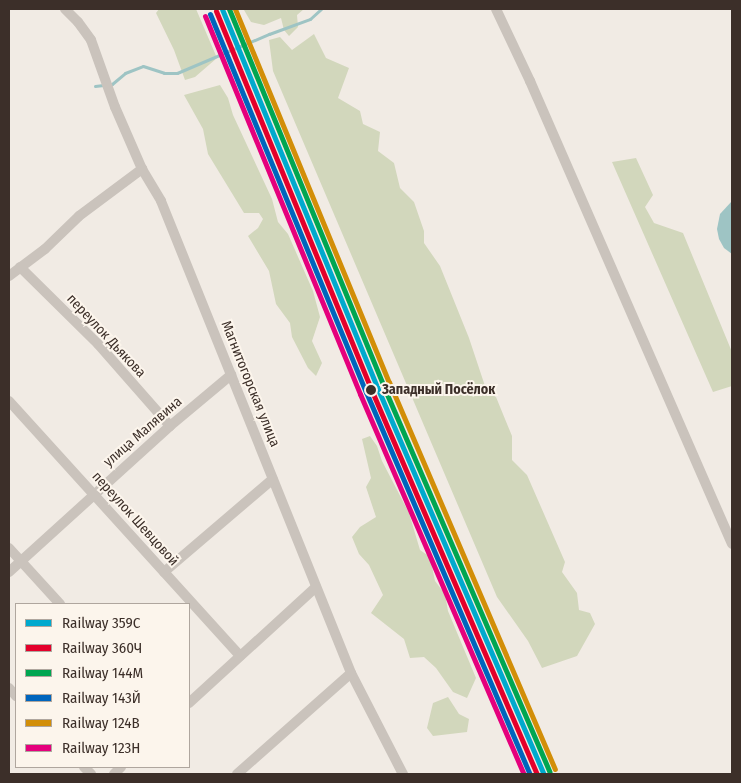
<!DOCTYPE html>
<html>
<head>
<meta charset="utf-8">
<style>
	body { margin:0 }
	#map { position:relative; width:741px; height:783px; overflow:hidden; background:#f1ebe4; font-family:"Fira Sans Condensed",sans-serif }
	div>[style] { position:absolute }
	.green>* { inset:0; background:#d2d7bc }
	.water>* { inset:0; background:#9ec4c4 }
	.stream>* { height:3px; margin:-1.5px; padding:0 1.5px; transform-origin:1.5px; border-radius:1.5px; background:#9ec4c4 }
	.minor>* { height:10px; margin:-5px; padding:0 5px; transform-origin:5px; border-radius:5px; background:#cac3bc }
	.rail-1>* { height:5px; margin:-2.5px; padding:0 2.5px; transform-origin:2.5px; border-radius:2.5px; background:#00a9ce }
	.rail-2>* { height:5px; margin:-2.5px; padding:0 2.5px; transform-origin:2.5px; border-radius:2.5px; background:#e4002b }
	.rail-3>* { height:5px; margin:-2.5px; padding:0 2.5px; transform-origin:2.5px; border-radius:2.5px; background:#00a651 }
	.rail-4>* { height:5px; margin:-2.5px; padding:0 2.5px; transform-origin:2.5px; border-radius:2.5px; background:#0065bd }
	.rail-5>* { height:5px; margin:-2.5px; padding:0 2.5px; transform-origin:2.5px; border-radius:2.5px; background:#d28e08 }
	.rail-6>* { height:5px; margin:-2.5px; padding:0 2.5px; transform-origin:2.5px; border-radius:2.5px; background:#e5007d }
	.dots>* { width:14px; height:14px; translate:-50% -50%; box-sizing:border-box; border:2px solid #fcf5ec; border-radius:50% }
	span { translate:-50% -50%; white-space:nowrap; text-align:center; line-height:1.15; -webkit-text-stroke:4px #fcf5ec; paint-order:stroke }
	.street-label { font-size:14px; color:#3c2f29 }
	.stop-label { font-size:14px; color:#3c2f29; font-weight:700 }
	.left { translate:0 -50%; text-align:left }
	.frame { position:absolute; inset:0; border:10px solid #3c2f29; pointer-events:none }
	.legend { position:absolute; left:15px; top:603px; width:175px; height:165px; box-sizing:border-box; background:#fcf5ec; border:1px solid #afa69e; margin:0; padding:6px 9px; list-style:none; font-size:15px; color:#3c2f29 }
	.legend li { display:flex; align-items:center; gap:10px; height:25px }
	.legend b { width:25px; border:1px solid #afa69e }
</style>
</head>
<body>
<div id="map">
	<div class="green">
		<div style="clip-path:polygon(159px 9px,196px 9px,217px 58px,195px 77px,185px 80px,174px 50px,156px 13px)"></div>
		<div style="clip-path:polygon(244px 10px,244px 9px,304px 9px,297px 15px,298px 27px,289px 36px,284px 30px,281px 18px,264px 25px,251px 22px)"></div>
		<div style="clip-path:polygon(314px 34px,326px 58px,349px 68px,338px 98px,360px 111px,363px 124px,380px 132px,378px 151px,394px 163px,400px 188px,414px 202px,424px 231px,424px 243px,440px 266px,469px 338px,487px 392px,496px 397px,512px 436px,512px 460px,527px 475px,565px 562px,562px 572px,577px 593px,579px 610px,590px 613px,595px 624px,577px 656px,542px 668px,528px 641px,497px 597px,273px 71px,269px 40px,280px 37px,292px 50px)"></div>
		<div style="clip-path:polygon(220px 85px,228px 98px,233px 115px,272px 199px,278px 222px,288px 234px,313px 291px,320px 317px,312px 341px,322px 363px,316px 376px,308px 368px,292px 337px,290px 323px,276px 304px,269px 271px,248px 236px,258px 228px,263px 219px,259px 213px,244px 213px,208px 154px,203px 129px,184px 95px)"></div>
		<div style="clip-path:polygon(636px 158px,653px 195px,645px 207px,654px 223px,683px 233px,732px 352px,732px 386px,713px 392px,612px 162px)"></div>
		<div style="clip-path:polygon(370px 436px,377px 446px,382px 461px,409px 513px,420px 550px,430px 557px,435px 581px,445px 594px,448px 611px,476px 678px,467px 698px,453px 692px,436px 668px,424px 657px,410px 658px,404px 639px,371px 613px,383px 595px,369px 565px,359px 554px,352px 537px,360px 527px,376px 517px,366px 487px,371px 478px,362px 439px)"></div>
		<div style="clip-path:polygon(448px 697px,459px 714px,469px 719px,467px 732px,433px 736px,427px 728px,433px 703px)"></div>
	</div>
	<div class="water">
		<div style="clip-path:polygon(732px 201px,732px 254px,724px 248px,719px 239px,717px 229px,720px 214px)"></div>
	</div>
	<div class="stream">
		<div style="left:95px;top:86px;width:17px;rotate:-7deg"></div>
		<div style="left:112px;top:84px;width:17px;rotate:-40deg"></div>
		<div style="left:125px;top:73px;width:19px;rotate:-21deg"></div>
		<div style="left:143px;top:66px;width:22px;rotate:18deg"></div>
		<div style="left:164px;top:73px;width:13px"></div>
		<div style="left:177px;top:73px;width:100px;rotate:-23deg"></div>
		<div style="left:269px;top:34px;width:44px;rotate:-20.1deg"></div>
		<div style="left:310px;top:19px;width:15px;rotate:-42deg"></div>
	</div>
	<div class="minor">
		<div style="left:65px;top:9px;width:18px;rotate:45deg"></div>
		<div style="left:78px;top:22px;width:22px;rotate:54deg"></div>
		<div style="left:91px;top:40px;width:71px;rotate:70.3deg"></div>
		<div style="left:115px;top:107px;width:68px;rotate:66.5deg"></div>
		<div style="left:142px;top:169px;width:37px;rotate:59deg"></div>
		<div style="left:161px;top:201px;width:509px;rotate:68.07deg"></div>
		<div style="left:351px;top:673px;width:114px;rotate:62.8deg"></div>
		<div style="left:496px;top:9px;width:80px;rotate:64.7deg"></div>
		<div style="left:530px;top:81px;width:505px;rotate:66.43deg"></div>
		<div style="left:20px;top:267px;width:110px;rotate:44.6deg"></div>
		<div style="left:98px;top:344px;width:109px;rotate:48.7deg"></div>
		<div style="left:9px;top:276px;width:45px;rotate:-36.9deg"></div>
		<div style="left:45px;top:249px;width:47px;rotate:-44.1deg"></div>
		<div style="left:79px;top:216px;width:79px;rotate:-36.7deg"></div>
		<div style="left:9px;top:401px;width:344px;rotate:47.8deg"></div>
		<div style="left:9px;top:548px;width:76px;rotate:47.7deg"></div>
		<div style="left:9px;top:572px;width:217px;rotate:-42.2deg"></div>
		<div style="left:170px;top:426px;width:80px;rotate:-39.9deg"></div>
		<div style="left:164px;top:572px;width:143px;rotate:-40.5deg"></div>
		<div style="left:9px;top:688px;width:11px;rotate:49deg"></div>
		<div style="left:189px;top:703px;width:172px;rotate:-42.4deg"></div>
		<div style="left:84px;top:767px;width:10px;rotate:45deg"></div>
		<div style="left:114px;top:774px;width:10px;rotate:-45deg"></div>
		<div style="left:237px;top:774px;width:152px;rotate:-41.5deg"></div>
	</div>
	<div class="rail-1">
		<div style="left:222px;top:9px;width:409px;rotate:67.7deg"></div>
		<div style="left:377px;top:387px;width:421px;rotate:66.7deg"></div>
	</div>
	<div class="rail-2">
		<div style="left:216px;top:11px;width:409px;rotate:67.7deg"></div>
		<div style="left:371px;top:389px;width:419px;rotate:66.7deg"></div>
	</div>
	<div class="rail-3">
		<div style="left:229px;top:9px;width:406px;rotate:67.7deg"></div>
		<div style="left:383px;top:385px;width:421px;rotate:66.7deg"></div>
	</div>
	<div class="rail-4">
		<div style="left:210px;top:14px;width:409px;rotate:67.6deg"></div>
		<div style="left:366px;top:392px;width:416px;rotate:66.8deg"></div>
	</div>
	<div class="rail-5">
		<div style="left:235px;top:9px;width:404px;rotate:67.6deg"></div>
		<div style="left:389px;top:382px;width:421px;rotate:66.8deg"></div>
	</div>
	<div class="rail-6">
		<div style="left:205px;top:16px;width:409px;rotate:67.7deg"></div>
		<div style="left:360px;top:394px;width:414px;rotate:66.7deg"></div>
	</div>
	<div class="dots">
		<div style="left:371px;top:390px;background:#3c2f29"></div>
	</div>
	<div class="street-label">
		<span style="left:106px;top:336px;rotate:47deg">переулок Дьякова</span>
		<span style="left:250px;top:384px;rotate:68deg">Магнитогорская улица</span>
		<span style="left:143px;top:432px;rotate:-41deg">улица Малявина</span>
		<span style="left:135px;top:519px;rotate:48deg">переулок Шевцовой</span>
	</div>
	<div class="stop-label">
		<span class="left" style="left:382px;top:390px">Западный Посёлок</span>
	</div>
	<div class="frame"></div>
	<ul class="legend">
	<li><b style="height:6px;background:#00a9ce"></b>Railway 359С</li>
	<li><b style="height:6px;background:#e4002b"></b>Railway 360Ч</li>
	<li><b style="height:6px;background:#00a651"></b>Railway 144М</li>
	<li><b style="height:6px;background:#0065bd"></b>Railway 143Й</li>
	<li><b style="height:6px;background:#d28e08"></b>Railway 124В</li>
	<li><b style="height:6px;background:#e5007d"></b>Railway 123Н</li>
	</ul>
</div>
</body>
</html>
